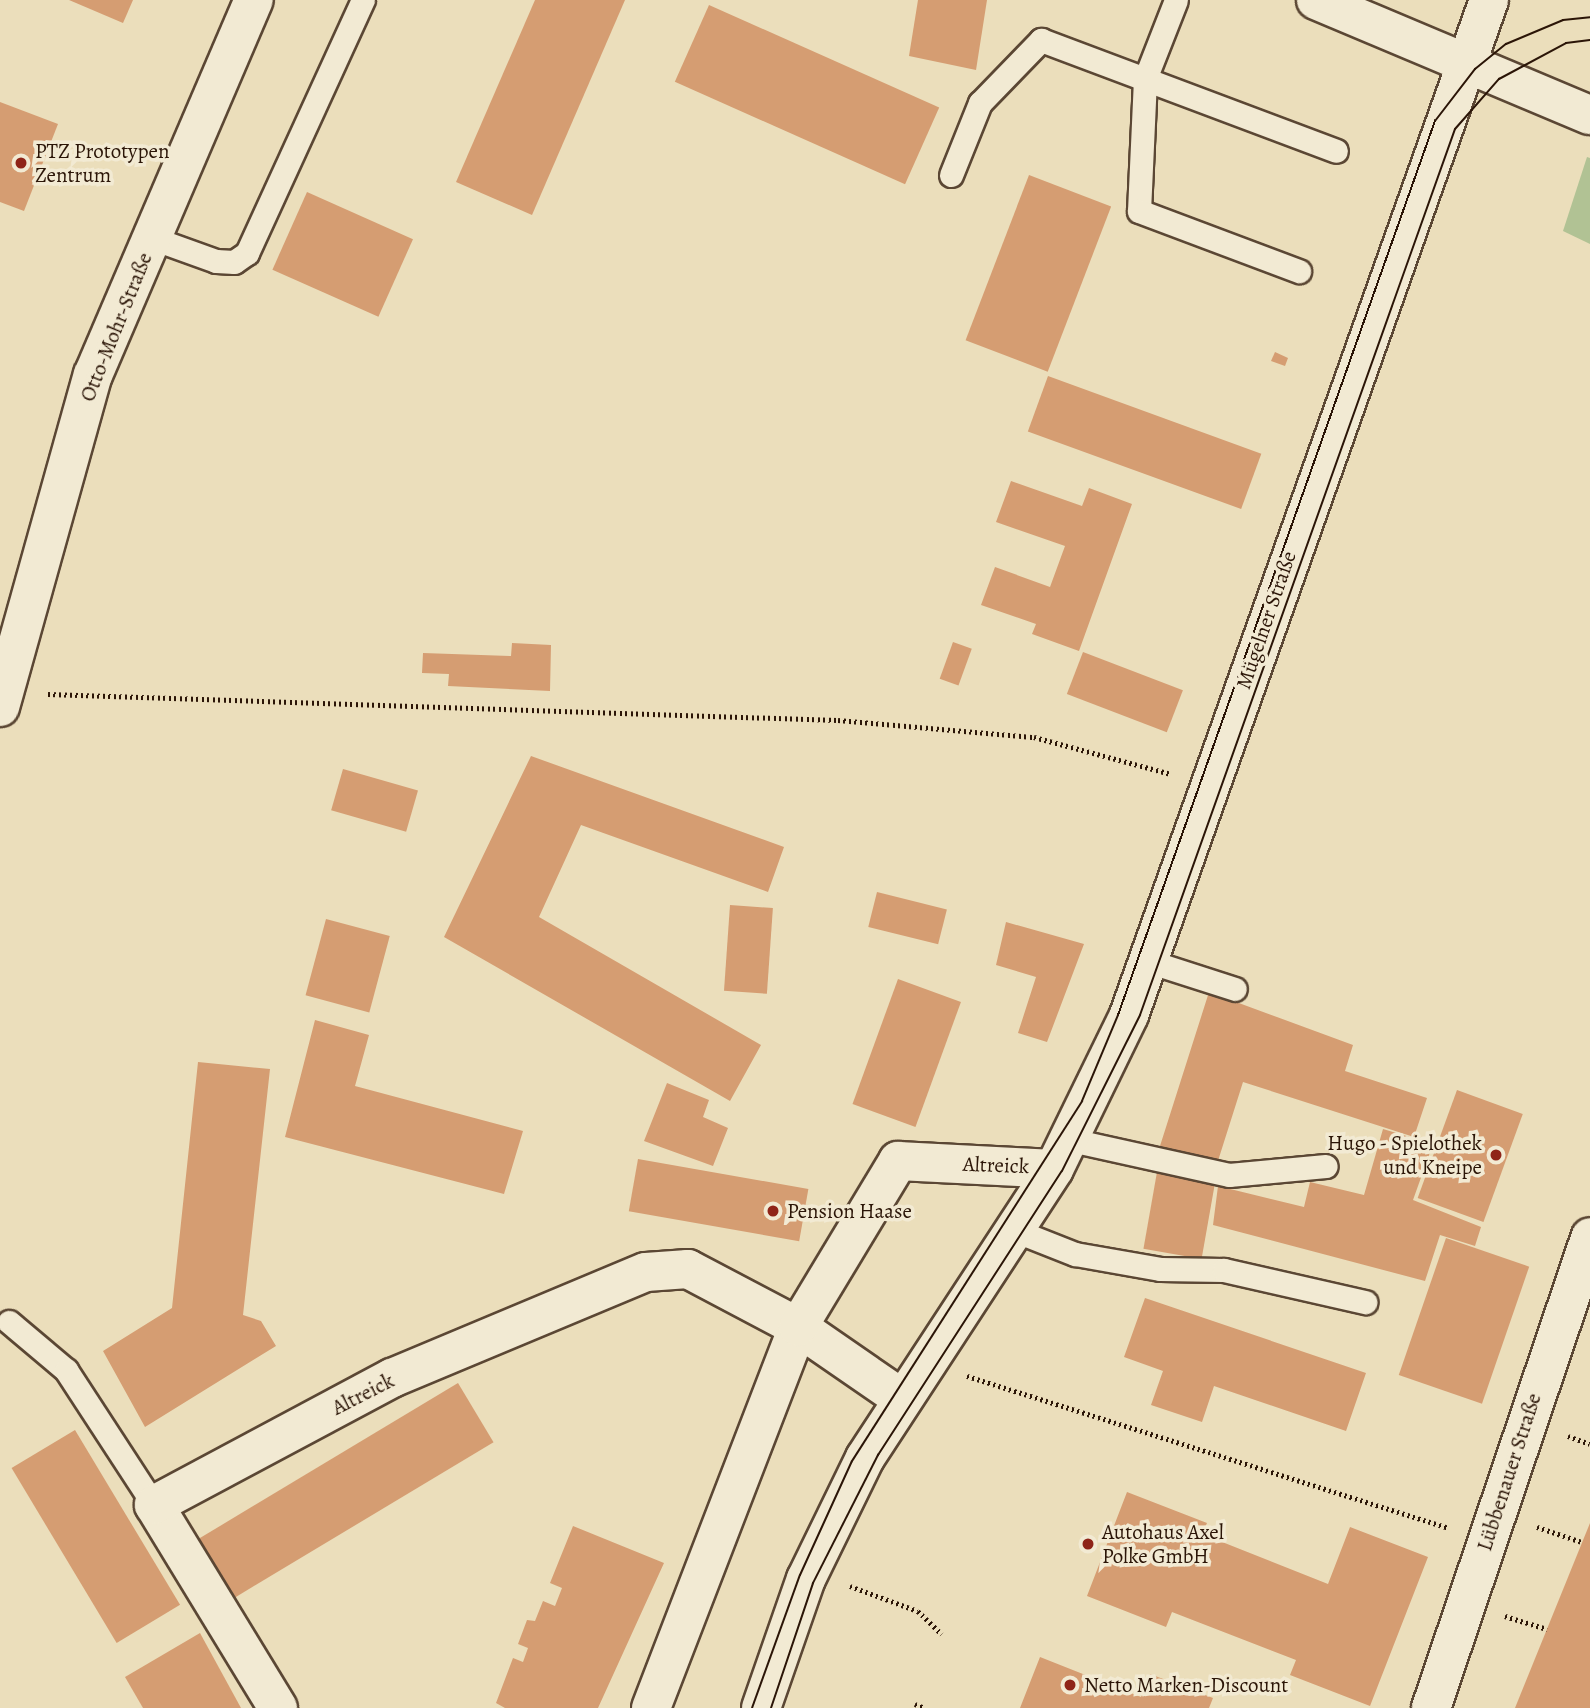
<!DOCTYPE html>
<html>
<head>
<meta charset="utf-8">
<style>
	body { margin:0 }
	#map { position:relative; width:1590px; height:1708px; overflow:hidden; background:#ebdebb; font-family:Alegreya,serif }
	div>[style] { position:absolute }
	.green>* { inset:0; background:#b1c294 }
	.building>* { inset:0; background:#d59d72; transform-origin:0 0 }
	.path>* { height:4.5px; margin-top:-2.25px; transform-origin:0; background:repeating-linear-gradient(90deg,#2b1507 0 2px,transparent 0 5.5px) }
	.roads { filter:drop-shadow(2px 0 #5b4734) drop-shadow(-2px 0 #5b4734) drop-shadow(0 2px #5b4734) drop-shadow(0 -2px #5b4734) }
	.service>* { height:23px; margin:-11.5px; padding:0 11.5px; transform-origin:11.5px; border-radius:11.5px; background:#f2ead3 }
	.minor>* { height:38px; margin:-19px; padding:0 19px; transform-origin:19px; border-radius:19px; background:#f2ead3 }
	.tertiary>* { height:38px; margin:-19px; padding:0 19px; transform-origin:19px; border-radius:19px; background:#f2ead3 }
	.tram>* { height:2px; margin:-1px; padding:0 1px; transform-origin:1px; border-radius:1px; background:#2b1507 }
	.dots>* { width:19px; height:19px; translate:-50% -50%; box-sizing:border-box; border:4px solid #f2ead3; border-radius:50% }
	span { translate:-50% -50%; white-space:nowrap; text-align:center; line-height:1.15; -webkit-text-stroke:7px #f2ead3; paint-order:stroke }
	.poi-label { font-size:21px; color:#2b1507 }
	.left { translate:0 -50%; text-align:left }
	.right { translate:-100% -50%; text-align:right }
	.street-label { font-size:21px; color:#2b1507 }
</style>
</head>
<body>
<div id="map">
	<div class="green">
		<div style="clip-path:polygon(1587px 157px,1590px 158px,1590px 244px,1563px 231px)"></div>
	</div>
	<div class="building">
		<div style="clip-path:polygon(69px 0,133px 0,123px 23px)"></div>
		<div style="clip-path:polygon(535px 0,625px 0,532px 215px,456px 182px)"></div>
		<div style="clip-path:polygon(918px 0,987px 0,976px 70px,909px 56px)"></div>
		<div style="left:709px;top:5px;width:252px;height:84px;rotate:24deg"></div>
		<div style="clip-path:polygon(0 102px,58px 124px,24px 211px,0 202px)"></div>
		<div style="left:1029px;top:175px;width:88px;height:177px;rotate:21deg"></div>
		<div style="left:307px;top:192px;width:116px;height:85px;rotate:24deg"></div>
		<div style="clip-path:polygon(1275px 352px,1288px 358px,1285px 366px,1271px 361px)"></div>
		<div style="left:1048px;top:376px;width:227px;height:59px;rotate:20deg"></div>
		<div style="clip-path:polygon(1011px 481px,1082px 506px,1089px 488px,1132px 504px,1079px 651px,1032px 634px,1036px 624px,981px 605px,995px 567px,1050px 587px,1065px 546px,996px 522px)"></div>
		<div style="left:953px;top:642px;width:20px;height:39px;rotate:20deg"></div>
		<div style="clip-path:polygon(512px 643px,551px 645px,550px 691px,448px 686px,449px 674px,422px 673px,423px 653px,511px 656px)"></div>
		<div style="left:1083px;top:652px;width:107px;height:45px;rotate:21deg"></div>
		<div style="clip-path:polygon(531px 756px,784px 847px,768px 892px,581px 825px,539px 917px,761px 1045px,730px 1101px,444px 937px)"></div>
		<div style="left:343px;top:769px;width:78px;height:43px;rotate:16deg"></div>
		<div style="left:877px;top:892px;width:72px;height:36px;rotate:14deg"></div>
		<div style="left:730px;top:905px;width:43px;height:86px;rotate:4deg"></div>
		<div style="left:326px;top:919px;width:66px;height:79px;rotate:15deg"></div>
		<div style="clip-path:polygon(1006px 922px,1084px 944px,1047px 1042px,1018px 1033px,1036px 977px,996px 965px)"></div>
		<div style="left:898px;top:979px;width:67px;height:133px;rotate:20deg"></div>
		<div style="clip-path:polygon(1209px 992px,1353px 1045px,1345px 1071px,1427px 1098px,1414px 1137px,1243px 1082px,1217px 1164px,1160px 1146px)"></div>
		<div style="clip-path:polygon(315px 1020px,369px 1035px,355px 1086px,523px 1131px,504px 1194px,285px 1137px)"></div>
		<div style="clip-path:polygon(198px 1062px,270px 1069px,243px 1315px,261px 1321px,276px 1346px,145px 1427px,103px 1351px,172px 1308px)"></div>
		<div style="clip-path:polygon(667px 1083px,709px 1100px,703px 1117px,728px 1128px,713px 1166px,644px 1141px)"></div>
		<div style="left:1457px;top:1090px;width:70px;height:115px;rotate:20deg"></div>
		<div style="clip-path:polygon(1383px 1129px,1433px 1144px,1413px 1200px,1481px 1227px,1475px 1246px,1440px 1235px,1425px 1281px,1213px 1225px,1218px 1186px,1304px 1207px,1310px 1182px,1364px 1195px)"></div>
		<div style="left:638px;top:1159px;width:173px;height:53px;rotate:10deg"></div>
		<div style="left:1157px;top:1172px;width:59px;height:78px;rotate:10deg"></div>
		<div style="left:1446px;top:1238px;width:88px;height:145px;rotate:19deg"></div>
		<div style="clip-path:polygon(1145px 1298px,1366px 1373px,1346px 1431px,1214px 1386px,1202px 1422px,1151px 1405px,1163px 1371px,1124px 1357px)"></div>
		<div style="left:458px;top:1383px;width:69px;height:303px;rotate:59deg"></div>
		<div style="left:75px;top:1430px;width:204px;height:74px;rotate:59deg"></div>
		<div style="clip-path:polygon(1127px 1492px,1207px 1523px,1202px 1534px,1328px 1584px,1350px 1527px,1428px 1557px,1370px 1706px,1290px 1675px,1296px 1660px,1172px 1612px,1166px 1627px,1087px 1596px)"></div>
		<div style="clip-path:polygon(1590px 1523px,1590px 1708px,1515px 1708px,1547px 1629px)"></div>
		<div style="clip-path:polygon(573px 1526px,664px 1563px,598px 1708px,505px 1708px,496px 1703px,513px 1658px,523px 1662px,528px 1648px,518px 1644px,527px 1620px,535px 1621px,543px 1601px,555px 1606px,562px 1588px,550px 1583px)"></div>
		<div style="clip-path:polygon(200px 1633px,241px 1708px,143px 1708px,125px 1677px)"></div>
		<div style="clip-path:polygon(1040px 1657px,1141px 1697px,1150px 1674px,1213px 1698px,1209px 1708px,1020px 1708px)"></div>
	</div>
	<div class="path">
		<div style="left:48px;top:694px;width:790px;rotate:1.89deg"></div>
		<div style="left:838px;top:720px;width:197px;rotate:5deg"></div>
		<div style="left:1034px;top:737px;width:142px;rotate:15.1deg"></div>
		<div style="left:967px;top:1376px;width:505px;rotate:17.5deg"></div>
		<div style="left:1568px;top:1436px;width:23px;rotate:20deg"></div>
		<div style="left:1537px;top:1527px;width:47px;rotate:18.4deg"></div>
		<div style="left:850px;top:1586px;width:72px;rotate:20.2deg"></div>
		<div style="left:918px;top:1611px;width:33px;rotate:44deg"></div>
		<div style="left:1505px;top:1616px;width:44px;rotate:17.2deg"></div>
		<div style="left:915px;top:1704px;width:11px;rotate:22deg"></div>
	</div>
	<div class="roads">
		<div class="service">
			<div style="left:1176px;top:0;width:85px;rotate:111.4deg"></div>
			<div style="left:1145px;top:79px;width:132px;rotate:92.6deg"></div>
			<div style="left:1139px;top:211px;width:171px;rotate:20.6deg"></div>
			<div style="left:951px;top:175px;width:78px;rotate:-68.1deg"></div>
			<div style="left:980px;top:103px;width:88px;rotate:-45.9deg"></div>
			<div style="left:1041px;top:40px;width:315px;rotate:20.6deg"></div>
			<div style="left:152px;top:238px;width:68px;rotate:19.8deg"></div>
			<div style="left:216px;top:261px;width:18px;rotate:3deg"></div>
			<div style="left:234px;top:262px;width:16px;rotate:-35deg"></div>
			<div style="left:247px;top:253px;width:278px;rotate:-65.4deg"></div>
			<div style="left:1148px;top:961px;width:91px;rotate:17.8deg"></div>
			<div style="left:1071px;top:1140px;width:162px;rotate:12.5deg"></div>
			<div style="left:1229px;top:1175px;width:97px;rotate:-5.3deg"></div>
			<div style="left:1014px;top:1230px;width:66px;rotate:21.5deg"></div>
			<div style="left:1075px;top:1254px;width:86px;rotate:10deg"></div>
			<div style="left:1160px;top:1269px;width:64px;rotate:0.9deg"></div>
			<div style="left:1224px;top:1270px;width:145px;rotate:12.8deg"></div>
			<div style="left:9px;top:1322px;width:75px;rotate:40.1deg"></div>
			<div style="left:66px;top:1370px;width:161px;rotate:56.9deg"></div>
		</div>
		<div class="minor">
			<div style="left:1316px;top:0;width:297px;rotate:22.8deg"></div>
			<div style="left:0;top:707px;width:345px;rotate:-74.4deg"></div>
			<div style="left:93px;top:375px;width:408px;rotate:-66.8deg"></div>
			<div style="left:278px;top:1708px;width:238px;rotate:-121.4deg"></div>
			<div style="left:154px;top:1505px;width:270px;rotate:-28.1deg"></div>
			<div style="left:392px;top:1378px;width:275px;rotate:-22.7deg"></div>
			<div style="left:646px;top:1272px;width:42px;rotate:-4.1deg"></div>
			<div style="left:688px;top:1269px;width:124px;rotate:27.8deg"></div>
			<div style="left:798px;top:1327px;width:125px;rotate:34.6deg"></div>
			<div style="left:651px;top:1708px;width:408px;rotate:-68.9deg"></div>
			<div style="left:798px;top:1327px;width:194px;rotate:-58.9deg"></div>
			<div style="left:898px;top:1161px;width:156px;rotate:2.9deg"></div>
			<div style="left:1431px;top:1708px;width:497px;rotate:-71.3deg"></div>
		</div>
		<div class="tertiary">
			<div style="left:761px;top:1708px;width:137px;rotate:-70.8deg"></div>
			<div style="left:806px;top:1579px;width:135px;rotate:-64deg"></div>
			<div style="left:865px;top:1458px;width:345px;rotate:-56.8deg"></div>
			<div style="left:1054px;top:1169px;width:171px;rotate:-64deg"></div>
			<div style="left:1129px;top:1015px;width:1077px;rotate:-70.47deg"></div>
		</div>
	</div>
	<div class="tram">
		<div style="left:752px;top:1708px;width:141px;rotate:-70.2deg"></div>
		<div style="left:800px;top:1575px;width:125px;rotate:-65.5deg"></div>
		<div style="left:852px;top:1461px;width:427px;rotate:-57.4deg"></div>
		<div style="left:1082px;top:1101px;width:93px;rotate:-67.3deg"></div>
		<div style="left:1118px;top:1015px;width:949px;rotate:-70.48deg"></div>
		<div style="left:1435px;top:121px;width:66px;rotate:-52.4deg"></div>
		<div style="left:1475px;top:69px;width:40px;rotate:-39deg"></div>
		<div style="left:1506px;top:44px;width:62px;rotate:-22.8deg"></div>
		<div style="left:1563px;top:20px;width:27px;rotate:-6deg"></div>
		<div style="left:771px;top:1708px;width:132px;rotate:-71.4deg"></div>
		<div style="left:813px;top:1583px;width:144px;rotate:-63.1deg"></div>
		<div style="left:878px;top:1455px;width:338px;rotate:-57.1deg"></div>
		<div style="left:1062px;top:1171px;width:174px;rotate:-63.4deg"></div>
		<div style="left:1140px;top:1015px;width:940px;rotate:-70.43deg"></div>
		<div style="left:1455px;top:129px;width:67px;rotate:-48.7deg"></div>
		<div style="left:1499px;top:79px;width:76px;rotate:-28.2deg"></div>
		<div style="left:1566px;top:43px;width:24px;rotate:-7deg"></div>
	</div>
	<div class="dots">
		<div style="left:21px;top:163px;background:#8f2418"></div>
		<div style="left:1496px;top:1155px;background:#8f2418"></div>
		<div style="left:773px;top:1211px;background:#8f2418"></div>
		<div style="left:1088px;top:1544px;background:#8f2418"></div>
		<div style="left:1070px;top:1685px;background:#8f2418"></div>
	</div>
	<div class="poi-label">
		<span class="left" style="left:35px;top:163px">PTZ Prototypen<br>Zentrum</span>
		<span class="right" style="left:1482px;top:1155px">Hugo - Spielothek<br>und Kneipe</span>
		<span class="left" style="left:787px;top:1211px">Pension Haase</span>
		<span class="left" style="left:1102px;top:1544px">Autohaus Axel<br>Polke GmbH</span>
		<span class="left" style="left:1084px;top:1685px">Netto Marken-Discount</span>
	</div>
	<div class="street-label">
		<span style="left:116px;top:327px;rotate:-68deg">Otto-Mohr-Straße</span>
		<span style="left:1266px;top:620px;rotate:-71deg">Mügelner Straße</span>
		<span style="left:996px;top:1165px;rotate:2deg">Altreick</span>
		<span style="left:363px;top:1394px;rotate:-27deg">Altreick</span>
		<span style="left:1509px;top:1472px;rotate:-72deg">Lübbenauer Straße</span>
	</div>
</div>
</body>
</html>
